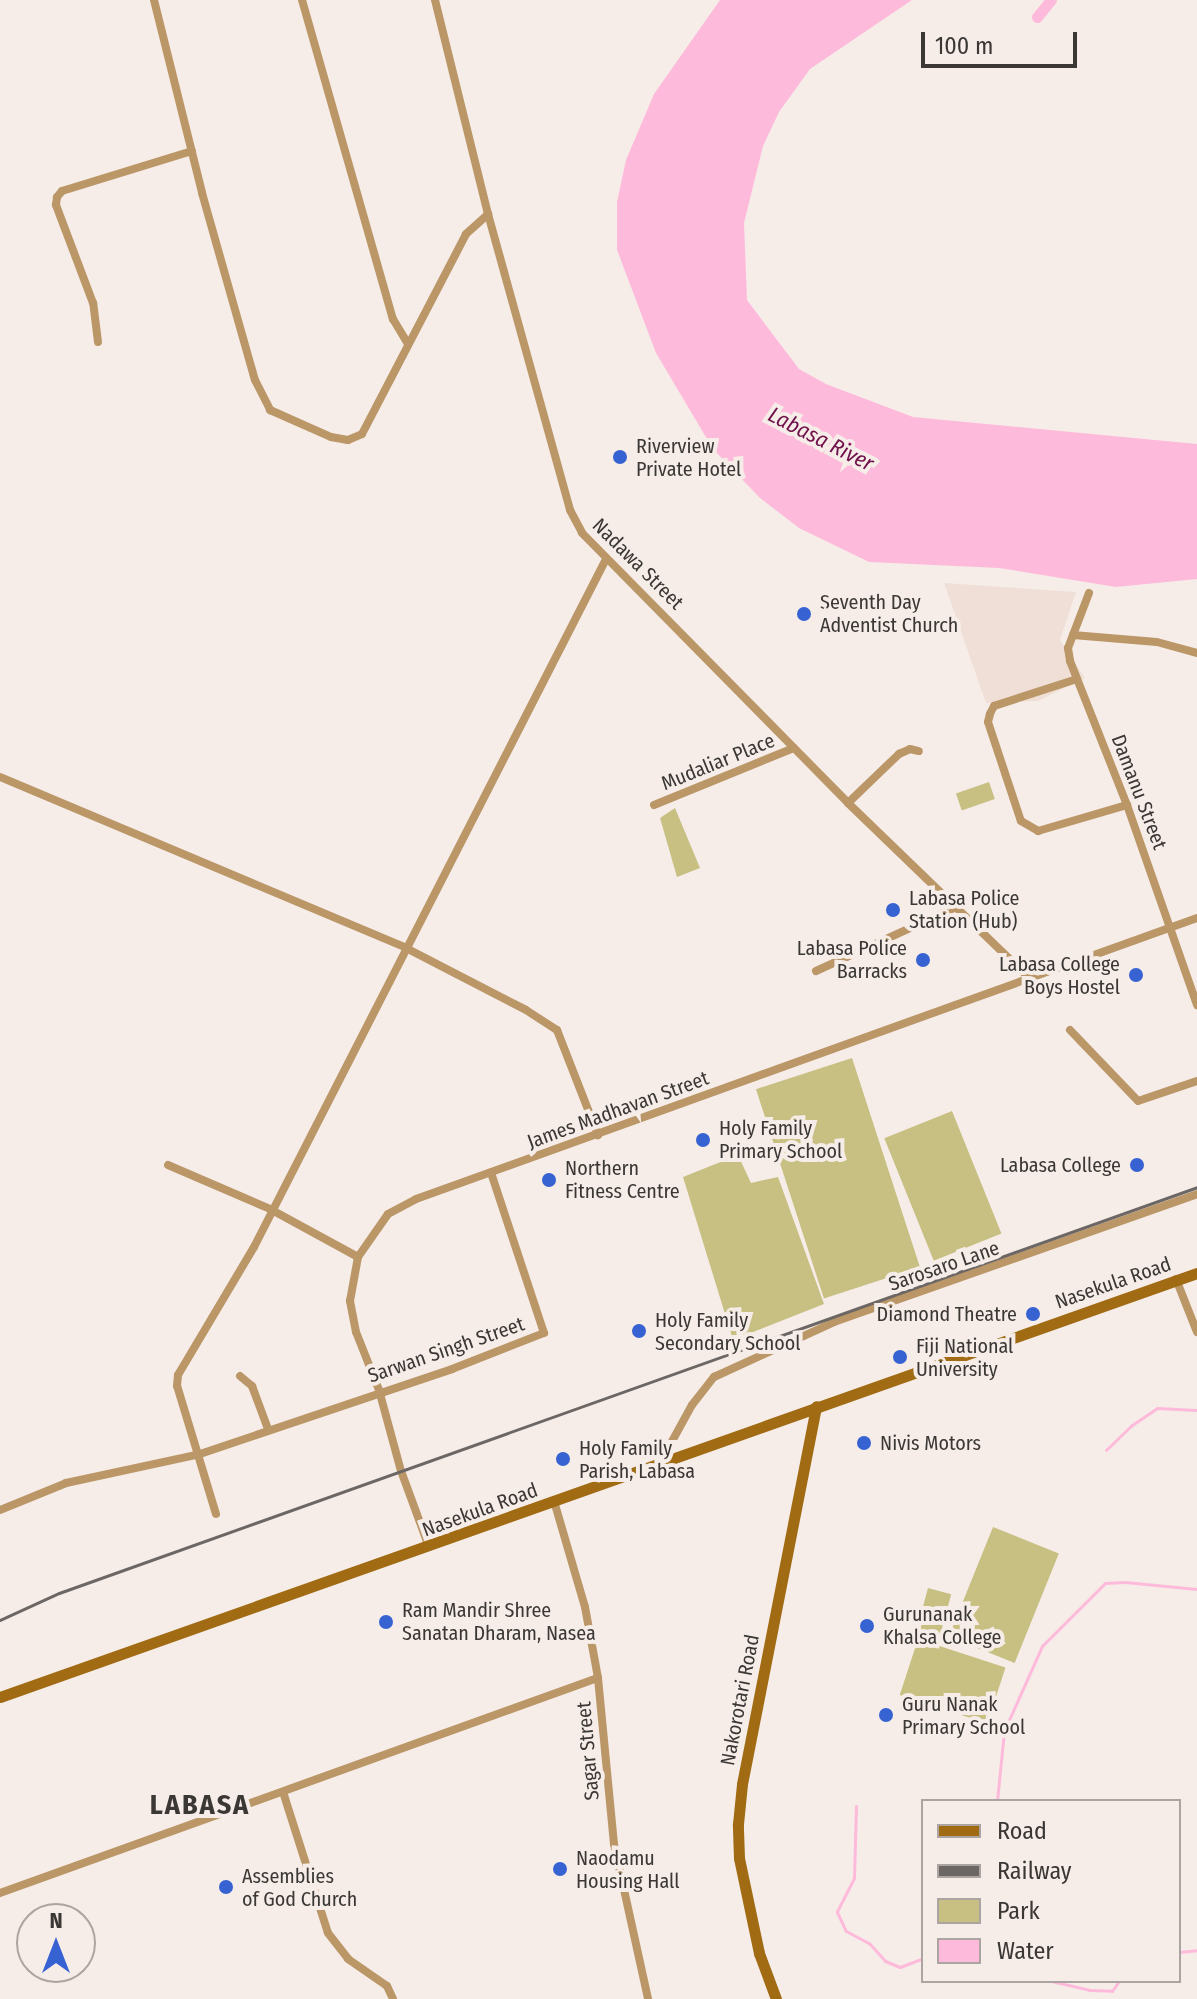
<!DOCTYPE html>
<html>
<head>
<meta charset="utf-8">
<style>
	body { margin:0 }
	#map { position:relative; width:1197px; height:1999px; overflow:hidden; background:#f6ede9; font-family:"Fira Sans Condensed",sans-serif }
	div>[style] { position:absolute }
	.built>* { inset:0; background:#efdfd7 }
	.green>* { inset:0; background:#c8bf82; transform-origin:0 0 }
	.water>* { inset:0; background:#febada }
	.stream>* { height:3px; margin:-1.5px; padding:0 1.5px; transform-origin:1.5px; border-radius:1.5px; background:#febada }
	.canal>* { height:11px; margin:-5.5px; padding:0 5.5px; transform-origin:5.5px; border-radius:5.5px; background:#febada }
	.street>* { height:8px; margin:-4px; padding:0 4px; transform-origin:4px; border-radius:4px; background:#bb9768 }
	.secondary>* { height:11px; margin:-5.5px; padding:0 5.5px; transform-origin:5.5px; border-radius:5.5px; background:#a06b13 }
	.rail>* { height:3px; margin:-1.5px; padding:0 1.5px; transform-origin:1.5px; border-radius:1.5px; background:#6c6765 }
	.dots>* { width:22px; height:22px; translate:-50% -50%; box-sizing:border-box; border:4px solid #f6ede9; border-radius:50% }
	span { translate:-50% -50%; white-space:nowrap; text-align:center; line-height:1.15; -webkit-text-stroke:8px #f6ede9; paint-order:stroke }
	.poi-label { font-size:20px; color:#3a3735 }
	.left { translate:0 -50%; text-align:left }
	.right { translate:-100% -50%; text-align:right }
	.street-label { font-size:20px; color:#3a3735 }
	.water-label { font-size:22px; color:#70114b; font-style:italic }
	.district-label { font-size:28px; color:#3a3735; font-weight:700; letter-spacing:2px }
	.legend { position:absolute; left:921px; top:1799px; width:260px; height:184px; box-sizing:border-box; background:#f6ede9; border:2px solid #aba4a1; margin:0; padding:10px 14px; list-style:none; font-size:24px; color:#3a3735 }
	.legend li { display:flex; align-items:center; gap:16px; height:40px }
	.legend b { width:40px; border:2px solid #aba4a1 }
	.north { position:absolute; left:16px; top:1903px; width:80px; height:80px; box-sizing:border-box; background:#f6ede9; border:2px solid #aba4a1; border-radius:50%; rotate:0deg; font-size:22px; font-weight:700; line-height:32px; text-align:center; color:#3a3735 }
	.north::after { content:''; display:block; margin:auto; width:28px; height:36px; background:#3762d2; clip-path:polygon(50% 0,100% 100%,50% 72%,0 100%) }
	.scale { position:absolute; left:921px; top:32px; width:156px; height:36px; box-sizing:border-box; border:4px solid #3a3735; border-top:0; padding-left:10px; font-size:24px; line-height:28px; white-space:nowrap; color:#3a3735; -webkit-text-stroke:6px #f6ede9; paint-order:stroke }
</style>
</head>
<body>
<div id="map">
	<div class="built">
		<div style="clip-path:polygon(944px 583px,1076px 592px,1060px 640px,1085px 678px,1038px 701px,986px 703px)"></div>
	</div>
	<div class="green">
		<div style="left:989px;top:782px;width:18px;height:35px;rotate:71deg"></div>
		<div style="clip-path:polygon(675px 808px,700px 868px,677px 877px,660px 818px)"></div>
		<div style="left:852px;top:1058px;width:220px;height:101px;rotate:72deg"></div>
		<div style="left:952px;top:1111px;width:132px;height:73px;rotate:68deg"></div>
		<div style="clip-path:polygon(738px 1155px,751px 1183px,778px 1177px,824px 1304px,733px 1340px,683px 1177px)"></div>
		<div style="left:993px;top:1527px;width:71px;height:118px;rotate:22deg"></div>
		<div style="left:928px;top:1588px;width:24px;height:42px;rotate:15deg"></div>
		<div style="left:918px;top:1639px;width:92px;height:59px;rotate:18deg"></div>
	</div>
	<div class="water">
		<div style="clip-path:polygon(720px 0,912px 0,810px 69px,779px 112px,763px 146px,744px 223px,747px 300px,799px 369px,826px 384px,913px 417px,1197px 444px,1197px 579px,1116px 587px,999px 568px,869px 562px,799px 528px,760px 498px,713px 449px,656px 353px,617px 250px,617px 202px,626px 160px,654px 94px)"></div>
	</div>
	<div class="stream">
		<div style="left:1106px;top:1450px;width:36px;rotate:-44deg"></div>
		<div style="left:1132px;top:1425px;width:30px;rotate:-34deg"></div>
		<div style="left:1157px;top:1408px;width:40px;rotate:2.9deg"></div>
		<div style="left:997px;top:1801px;width:70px;rotate:-84.3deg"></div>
		<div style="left:1004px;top:1731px;width:93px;rotate:-65.9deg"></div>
		<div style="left:1042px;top:1646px;width:89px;rotate:-45deg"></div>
		<div style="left:1105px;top:1583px;width:20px;rotate:-3deg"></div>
		<div style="left:1125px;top:1582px;width:72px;rotate:5.6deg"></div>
		<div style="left:856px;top:1806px;width:72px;rotate:91.6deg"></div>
		<div style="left:854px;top:1878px;width:38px;rotate:117deg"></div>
		<div style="left:837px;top:1912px;width:21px;rotate:65deg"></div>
		<div style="left:846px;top:1931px;width:26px;rotate:28deg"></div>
		<div style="left:869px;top:1943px;width:24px;rotate:48deg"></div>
		<div style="left:885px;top:1961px;width:16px;rotate:22deg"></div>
		<div style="left:900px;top:1967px;width:25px;rotate:-21deg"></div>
		<div style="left:1179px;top:1952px;width:18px;rotate:-6deg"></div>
		<div style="left:1051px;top:1981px;width:39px;rotate:13deg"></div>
		<div style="left:1089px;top:1990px;width:23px;rotate:2deg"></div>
		<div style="left:1112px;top:1991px;width:12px;rotate:-55deg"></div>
	</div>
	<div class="canal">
		<div style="left:1037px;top:17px;width:22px;rotate:-51deg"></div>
	</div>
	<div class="street">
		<div style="left:154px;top:0;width:199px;rotate:76deg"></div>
		<div style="left:202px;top:193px;width:194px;rotate:74.2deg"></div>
		<div style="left:255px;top:380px;width:34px;rotate:63deg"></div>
		<div style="left:270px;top:410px;width:67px;rotate:23.9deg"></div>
		<div style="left:331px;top:437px;width:17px;rotate:10deg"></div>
		<div style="left:348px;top:440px;width:15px;rotate:-23deg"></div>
		<div style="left:362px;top:434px;width:225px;rotate:-62.5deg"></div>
		<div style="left:466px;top:234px;width:30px;rotate:-42deg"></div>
		<div style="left:302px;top:0;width:332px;rotate:74.1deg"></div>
		<div style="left:393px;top:319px;width:29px;rotate:59deg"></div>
		<div style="left:435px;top:0;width:220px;rotate:76.1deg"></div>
		<div style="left:488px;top:214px;width:307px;rotate:74.5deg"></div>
		<div style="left:570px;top:510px;width:26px;rotate:62deg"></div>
		<div style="left:582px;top:533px;width:379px;rotate:45.4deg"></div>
		<div style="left:848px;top:803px;width:250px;rotate:44deg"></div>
		<div style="left:98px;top:342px;width:39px;rotate:-97deg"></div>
		<div style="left:93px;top:303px;width:105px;rotate:-110.7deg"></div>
		<div style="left:56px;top:205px;width:8px;rotate:-83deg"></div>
		<div style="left:57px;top:197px;width:8px;rotate:-50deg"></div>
		<div style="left:62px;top:191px;width:136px;rotate:-17.1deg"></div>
		<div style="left:1089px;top:593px;width:59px;rotate:110.9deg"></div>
		<div style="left:1068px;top:648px;width:13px;rotate:81deg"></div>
		<div style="left:1070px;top:661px;width:155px;rotate:68.4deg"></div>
		<div style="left:1127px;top:805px;width:212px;rotate:70.7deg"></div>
		<div style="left:1073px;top:635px;width:84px;rotate:4.8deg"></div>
		<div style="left:1157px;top:642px;width:41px;rotate:15.4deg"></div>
		<div style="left:1077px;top:679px;width:87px;rotate:162deg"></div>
		<div style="left:994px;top:706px;width:9px;rotate:117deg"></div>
		<div style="left:990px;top:714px;width:8px;rotate:104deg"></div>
		<div style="left:988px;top:722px;width:104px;rotate:71.6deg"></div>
		<div style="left:1021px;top:821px;width:20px;rotate:30deg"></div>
		<div style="left:1038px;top:831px;width:93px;rotate:-16.3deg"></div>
		<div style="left:0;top:777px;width:441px;rotate:22.8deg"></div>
		<div style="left:406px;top:948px;width:135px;rotate:27.3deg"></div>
		<div style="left:526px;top:1010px;width:37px;rotate:33deg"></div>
		<div style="left:557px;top:1030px;width:113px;rotate:68.7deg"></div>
		<div style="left:848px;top:803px;width:71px;rotate:-43.9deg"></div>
		<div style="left:899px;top:754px;width:12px;rotate:-24deg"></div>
		<div style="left:910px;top:749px;width:9px;rotate:13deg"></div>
		<div style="left:654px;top:805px;width:151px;rotate:-22.2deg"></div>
		<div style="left:816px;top:971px;width:152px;rotate:-24.5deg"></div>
		<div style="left:1070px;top:1030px;width:98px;rotate:46.2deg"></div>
		<div style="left:1138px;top:1101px;width:62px;rotate:-18.7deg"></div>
		<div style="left:168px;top:1165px;width:111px;rotate:23.3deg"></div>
		<div style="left:270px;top:1209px;width:100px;rotate:28.6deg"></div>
		<div style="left:1176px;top:1279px;width:57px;rotate:68.4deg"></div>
		<div style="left:240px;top:1376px;width:16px;rotate:40deg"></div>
		<div style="left:252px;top:1386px;width:46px;rotate:69.6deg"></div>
		<div style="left:659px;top:1465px;width:68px;rotate:-61.2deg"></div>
		<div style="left:692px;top:1405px;width:36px;rotate:-52deg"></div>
		<div style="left:714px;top:1377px;width:132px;rotate:-24.6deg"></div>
		<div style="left:834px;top:1322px;width:385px;rotate:-19.4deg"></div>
		<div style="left:554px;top:1501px;width:110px;rotate:73.7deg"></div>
		<div style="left:585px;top:1607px;width:72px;rotate:79.6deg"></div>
		<div style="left:598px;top:1678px;width:167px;rotate:84.5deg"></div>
		<div style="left:614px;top:1844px;width:159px;rotate:77.6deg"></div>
		<div style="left:0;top:1510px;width:71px;rotate:-22.2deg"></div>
		<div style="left:66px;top:1483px;width:137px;rotate:-12.2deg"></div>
		<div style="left:200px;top:1454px;width:266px;rotate:-18.6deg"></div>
		<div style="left:452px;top:1369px;width:99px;rotate:-21.4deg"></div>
		<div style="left:544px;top:1333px;width:169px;rotate:-108.3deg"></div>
		<div style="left:216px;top:1514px;width:134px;rotate:-106.9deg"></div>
		<div style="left:177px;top:1386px;width:11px;rotate:-85deg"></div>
		<div style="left:178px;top:1375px;width:149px;rotate:-59.3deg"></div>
		<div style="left:254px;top:1247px;width:773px;rotate:-62.9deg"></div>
		<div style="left:429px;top:1547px;width:81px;rotate:-110.2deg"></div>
		<div style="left:401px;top:1471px;width:84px;rotate:-105.2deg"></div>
		<div style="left:379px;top:1390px;width:62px;rotate:-111.6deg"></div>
		<div style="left:356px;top:1332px;width:32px;rotate:-101deg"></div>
		<div style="left:350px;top:1301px;width:45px;rotate:-79.7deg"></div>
		<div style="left:358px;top:1257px;width:52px;rotate:-55.1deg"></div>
		<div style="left:388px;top:1214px;width:32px;rotate:-28deg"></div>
		<div style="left:416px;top:1199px;width:830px;rotate:-19.79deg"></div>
		<div style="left:283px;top:1792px;width:148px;rotate:72.3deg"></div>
		<div style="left:328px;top:1933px;width:33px;rotate:52deg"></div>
		<div style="left:348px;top:1959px;width:47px;rotate:34.7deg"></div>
		<div style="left:387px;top:1986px;width:14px;rotate:65deg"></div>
		<div style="left:0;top:1893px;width:635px;rotate:-19.78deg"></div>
	</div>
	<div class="secondary">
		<div style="left:0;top:1697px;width:1270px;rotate:-19.51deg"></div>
		<div style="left:776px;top:1999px;width:49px;rotate:-110.3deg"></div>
		<div style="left:759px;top:1953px;width:97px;rotate:-101.9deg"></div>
		<div style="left:739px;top:1858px;width:34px;rotate:-92deg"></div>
		<div style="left:738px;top:1824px;width:40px;rotate:-84.3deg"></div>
		<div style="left:742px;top:1784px;width:385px;rotate:-78.9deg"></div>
	</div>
	<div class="rail">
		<div style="left:0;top:1620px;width:65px;rotate:-24.6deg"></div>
		<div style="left:59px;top:1593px;width:1208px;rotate:-19.63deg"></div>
	</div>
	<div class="dots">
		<div style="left:620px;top:457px;background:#3762d2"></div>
		<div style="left:804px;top:614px;background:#3762d2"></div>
		<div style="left:893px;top:910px;background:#3762d2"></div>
		<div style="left:923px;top:960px;background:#3762d2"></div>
		<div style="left:1136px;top:975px;background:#3762d2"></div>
		<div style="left:703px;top:1140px;background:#3762d2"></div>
		<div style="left:1137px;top:1165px;background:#3762d2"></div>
		<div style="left:549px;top:1180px;background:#3762d2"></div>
		<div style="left:1033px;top:1314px;background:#3762d2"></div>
		<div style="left:639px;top:1331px;background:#3762d2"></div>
		<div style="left:900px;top:1357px;background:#3762d2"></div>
		<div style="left:864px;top:1443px;background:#3762d2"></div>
		<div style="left:563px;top:1459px;background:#3762d2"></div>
		<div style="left:386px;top:1622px;background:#3762d2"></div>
		<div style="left:867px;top:1626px;background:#3762d2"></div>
		<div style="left:886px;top:1715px;background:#3762d2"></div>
		<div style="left:560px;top:1869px;background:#3762d2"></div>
		<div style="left:226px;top:1887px;background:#3762d2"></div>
	</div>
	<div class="poi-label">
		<span class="left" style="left:636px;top:458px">Riverview<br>Private Hotel</span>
		<span class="left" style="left:820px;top:614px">Seventh Day<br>Adventist Church</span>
		<span class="left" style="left:909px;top:910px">Labasa Police<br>Station (Hub)</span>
		<span class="right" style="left:907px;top:960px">Labasa Police<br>Barracks</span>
		<span class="right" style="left:1120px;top:976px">Labasa College<br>Boys Hostel</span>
		<span class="left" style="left:719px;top:1140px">Holy Family<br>Primary School</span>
		<span class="right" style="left:1121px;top:1165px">Labasa College</span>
		<span class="left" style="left:565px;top:1180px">Northern<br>Fitness Centre</span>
		<span class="right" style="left:1017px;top:1314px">Diamond Theatre</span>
		<span class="left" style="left:655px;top:1332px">Holy Family<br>Secondary School</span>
		<span class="left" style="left:916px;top:1358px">Fiji National<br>University</span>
		<span class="left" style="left:880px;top:1443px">Nivis Motors</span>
		<span class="left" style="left:579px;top:1460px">Holy Family<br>Parish, Labasa</span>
		<span class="left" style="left:402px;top:1622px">Ram Mandir Shree<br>Sanatan Dharam, Nasea</span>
		<span class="left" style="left:883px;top:1626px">Gurunanak<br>Khalsa College</span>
		<span class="left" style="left:902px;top:1716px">Guru Nanak<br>Primary School</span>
		<span class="left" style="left:576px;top:1870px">Naodamu<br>Housing Hall</span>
		<span class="left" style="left:242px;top:1888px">Assemblies<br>of God Church</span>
	</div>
	<div class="street-label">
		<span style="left:638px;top:564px;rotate:45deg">Nadawa Street</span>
		<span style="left:718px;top:762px;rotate:-22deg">Mudaliar Place</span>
		<span style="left:1139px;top:792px;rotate:69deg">Damanu Street</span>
		<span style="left:618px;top:1110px;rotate:-20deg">James Madhavan Street</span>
		<span style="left:944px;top:1266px;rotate:-19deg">Sarosaro Lane</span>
		<span style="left:1113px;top:1283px;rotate:-19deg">Nasekula Road</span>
		<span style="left:446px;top:1350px;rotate:-19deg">Sarwan Singh Street</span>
		<span style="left:480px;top:1510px;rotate:-20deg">Nasekula Road</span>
		<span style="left:740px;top:1700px;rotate:-79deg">Nakorotari Road</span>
		<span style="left:588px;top:1751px;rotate:-95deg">Sagar Street</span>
	</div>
	<div class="water-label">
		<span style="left:821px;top:439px;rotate:27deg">Labasa River</span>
	</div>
	<div class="district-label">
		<span style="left:200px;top:1805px">LABASA</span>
	</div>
	<ul class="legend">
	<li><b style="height:10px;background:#a06b13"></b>Road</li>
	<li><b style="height:10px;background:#6c6765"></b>Railway</li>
	<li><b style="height:22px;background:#c8bf82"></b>Park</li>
	<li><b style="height:22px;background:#febada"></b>Water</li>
	</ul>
	<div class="north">N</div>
	<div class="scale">100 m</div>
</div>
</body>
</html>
